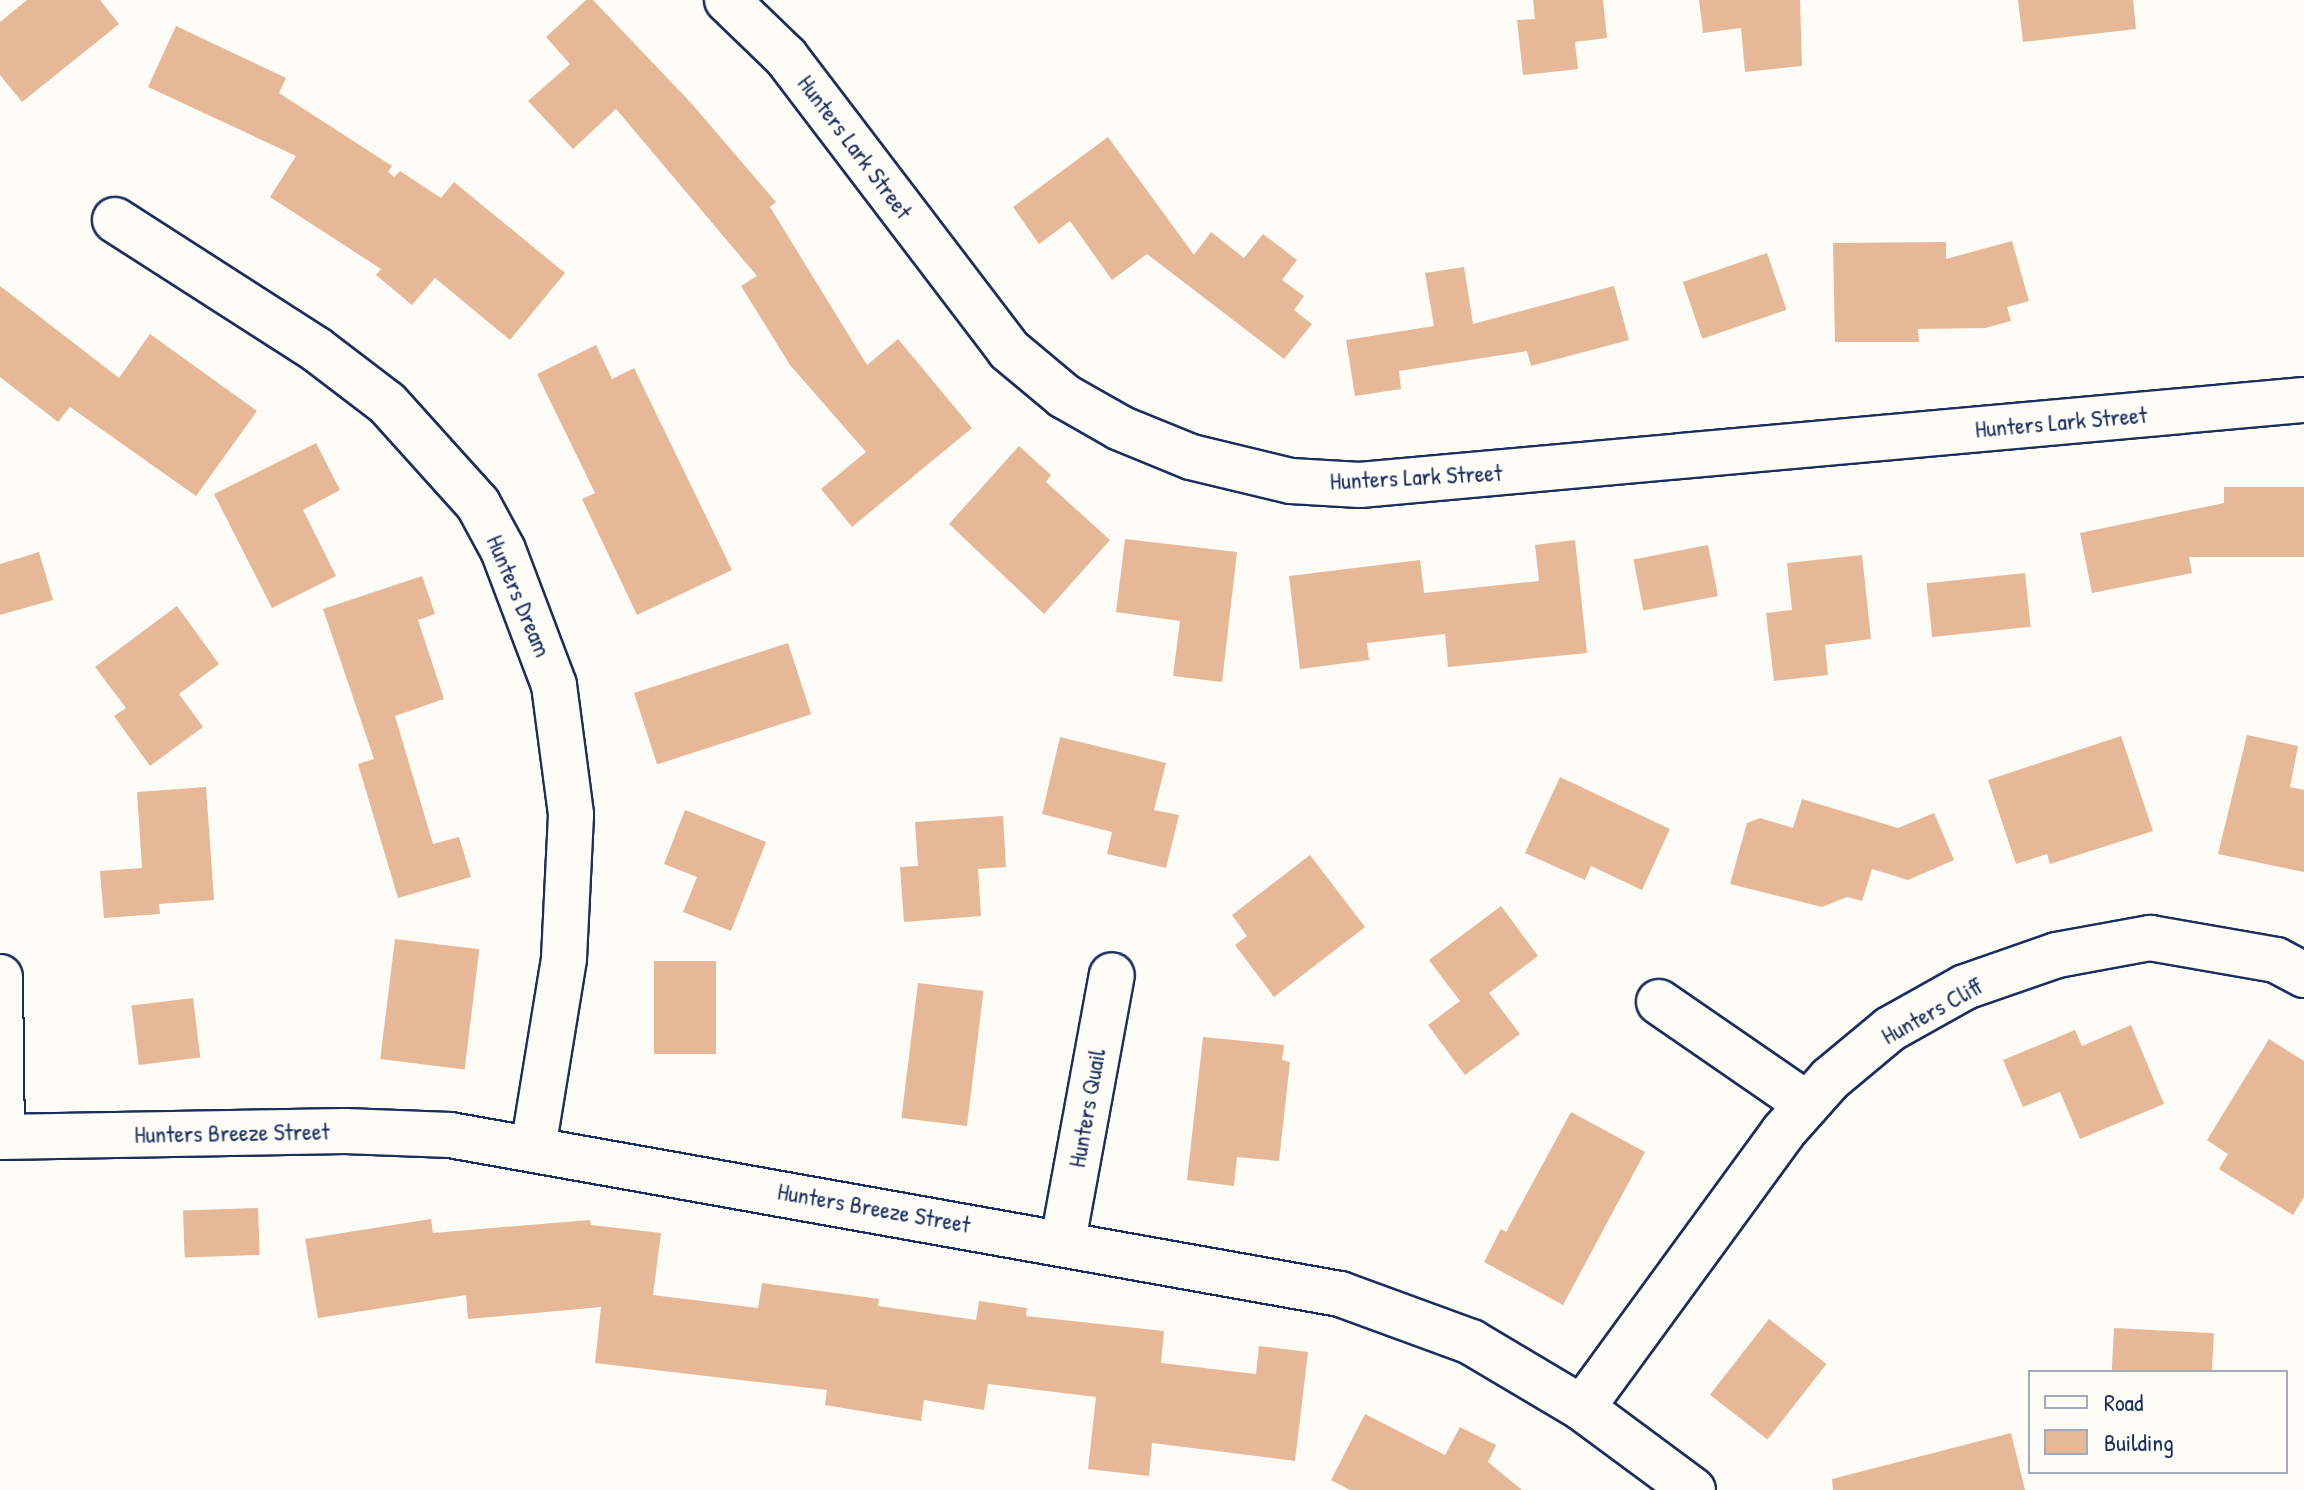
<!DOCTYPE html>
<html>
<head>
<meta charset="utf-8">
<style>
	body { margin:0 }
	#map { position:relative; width:2304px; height:1490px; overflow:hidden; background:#fdfcf7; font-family:"Patrick Hand",sans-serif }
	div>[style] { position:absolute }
	.building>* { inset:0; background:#e6b897; transform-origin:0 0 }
	.roads { filter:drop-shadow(2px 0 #1b2f5e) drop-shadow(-2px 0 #1b2f5e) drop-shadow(0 2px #1b2f5e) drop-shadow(0 -2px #1b2f5e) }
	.minor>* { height:44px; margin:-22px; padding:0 22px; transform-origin:22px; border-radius:22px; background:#fdfcf7 }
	span { translate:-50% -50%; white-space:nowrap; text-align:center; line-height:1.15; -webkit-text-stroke:6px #fdfcf7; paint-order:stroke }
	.street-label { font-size:24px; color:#1b2f5e }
	.legend { position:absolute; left:2028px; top:1370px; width:260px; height:104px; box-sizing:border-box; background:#fdfcf7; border:2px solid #a3aaba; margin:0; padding:10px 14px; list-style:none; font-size:24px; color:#1b2f5e }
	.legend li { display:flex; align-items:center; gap:16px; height:40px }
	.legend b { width:40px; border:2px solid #a3aaba }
</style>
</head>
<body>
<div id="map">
	<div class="building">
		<div style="clip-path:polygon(27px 0,100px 0,119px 24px,22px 102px,0 75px,0 22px)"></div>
		<div style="clip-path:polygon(586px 0,593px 0,691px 103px,776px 202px,770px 207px,867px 365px,898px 339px,972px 428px,852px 527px,821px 489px,866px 452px,790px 365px,741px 286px,757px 276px,616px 109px,573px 149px,528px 101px,570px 64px,546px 37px)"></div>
		<div style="clip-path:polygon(1533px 0,1603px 0,1607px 38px,1575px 42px,1578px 69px,1523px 75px,1517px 20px,1535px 19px)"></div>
		<div style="clip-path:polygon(1699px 0,1800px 0,1802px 66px,1745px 72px,1741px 28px,1703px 33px)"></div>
		<div style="clip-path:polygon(2018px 0,2133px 0,2136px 29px,2023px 42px)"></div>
		<div style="clip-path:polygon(176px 26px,286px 78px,279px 93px,392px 166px,388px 172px,394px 177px,400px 171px,441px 198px,454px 182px,565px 273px,510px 340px,435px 278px,412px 305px,376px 275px,381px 269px,270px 197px,296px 156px,148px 87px)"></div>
		<div style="clip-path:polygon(1108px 137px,1194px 255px,1211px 232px,1244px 258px,1263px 234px,1297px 260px,1282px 280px,1304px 296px,1294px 310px,1312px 324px,1284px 359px,1147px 254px,1112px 280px,1070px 221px,1039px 244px,1013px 207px)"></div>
		<div style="clip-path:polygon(2012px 241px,2029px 301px,2007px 307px,2011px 321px,1985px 328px,1918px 329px,1919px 342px,1835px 342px,1833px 243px,1946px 242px,1946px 259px)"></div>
		<div style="left:1767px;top:253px;width:60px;height:89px;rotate:71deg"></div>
		<div style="clip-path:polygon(1464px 267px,1473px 324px,1614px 286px,1629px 340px,1531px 366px,1527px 351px,1399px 371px,1401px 389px,1355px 396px,1346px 340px,1434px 326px,1425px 273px)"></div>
		<div style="clip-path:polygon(0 286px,119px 378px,150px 334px,257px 411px,196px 496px,70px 407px,58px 422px,0 377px)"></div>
		<div style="clip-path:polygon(596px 345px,612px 379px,634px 368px,732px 570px,637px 615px,582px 499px,595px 493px,537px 374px)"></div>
		<div style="clip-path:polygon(316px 443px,340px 490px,303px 510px,336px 576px,272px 608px,214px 494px)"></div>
		<div style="clip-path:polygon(1019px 446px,1051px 475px,1046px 482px,1110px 540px,1044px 614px,949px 524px)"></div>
		<div style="clip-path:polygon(2224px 487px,2304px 487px,2304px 557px,2189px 557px,2192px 573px,2092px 593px,2080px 533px,2224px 503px)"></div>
		<div style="clip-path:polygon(1125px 539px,1237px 552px,1222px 682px,1173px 676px,1180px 621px,1116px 612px)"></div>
		<div style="clip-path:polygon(1575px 540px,1587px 653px,1448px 667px,1445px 634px,1367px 643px,1369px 660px,1300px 669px,1289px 576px,1420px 560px,1424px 593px,1539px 581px,1535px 545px)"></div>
		<div style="left:1708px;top:545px;width:52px;height:76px;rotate:79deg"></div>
		<div style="clip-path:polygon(39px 552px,53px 600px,0 615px,0 564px)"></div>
		<div style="clip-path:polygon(1862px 555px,1871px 639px,1825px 645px,1828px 675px,1774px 681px,1766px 613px,1792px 610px,1787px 563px)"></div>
		<div style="left:2025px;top:573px;width:54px;height:99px;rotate:84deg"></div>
		<div style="clip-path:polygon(422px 576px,435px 614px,418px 620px,444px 699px,395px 716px,433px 844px,459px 837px,471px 877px,398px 898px,358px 764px,374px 759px,323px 609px)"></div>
		<div style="clip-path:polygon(177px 606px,219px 664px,179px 694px,203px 727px,150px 766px,114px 716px,126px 708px,95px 667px)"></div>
		<div style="left:788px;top:643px;width:75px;height:162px;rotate:72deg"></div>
		<div style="clip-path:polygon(2247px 735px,2298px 746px,2290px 787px,2304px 790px,2304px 872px,2218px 854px)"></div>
		<div style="clip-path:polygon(2121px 736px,2153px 831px,2050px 864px,2047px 854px,2016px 864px,1988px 780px)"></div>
		<div style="clip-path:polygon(1060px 737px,1166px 763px,1154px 810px,1179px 815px,1166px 868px,1107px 854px,1112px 832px,1042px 814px)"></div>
		<div style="clip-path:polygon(1560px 777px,1670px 829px,1642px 890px,1591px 866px,1585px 880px,1525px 853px)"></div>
		<div style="clip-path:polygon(206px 787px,214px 900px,159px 904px,160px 914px,104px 918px,100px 871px,142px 868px,137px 792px)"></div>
		<div style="clip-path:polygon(1802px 799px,1898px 828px,1934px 813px,1954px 860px,1908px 880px,1872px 869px,1862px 901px,1847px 897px,1822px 907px,1730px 884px,1747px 823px,1760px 818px,1793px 828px)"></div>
		<div style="clip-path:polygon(685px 810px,766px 842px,731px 931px,683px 912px,697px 877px,664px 864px)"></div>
		<div style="clip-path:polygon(1003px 816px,1006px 867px,978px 869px,981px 916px,904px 922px,900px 867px,918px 866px,915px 822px)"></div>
		<div style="clip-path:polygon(1310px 855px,1365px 927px,1274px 997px,1235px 945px,1247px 936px,1232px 915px)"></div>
		<div style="clip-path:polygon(1501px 906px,1538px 956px,1489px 993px,1520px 1034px,1465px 1075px,1428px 1025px,1460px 1001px,1429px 960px)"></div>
		<div style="left:395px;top:939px;width:85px;height:121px;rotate:7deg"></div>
		<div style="left:654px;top:961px;width:62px;height:93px"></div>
		<div style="left:918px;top:983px;width:66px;height:136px;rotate:7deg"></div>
		<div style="left:193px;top:998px;width:60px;height:62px;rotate:83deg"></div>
		<div style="clip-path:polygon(2131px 1025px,2164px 1104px,2080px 1139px,2060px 1092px,2023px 1107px,2003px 1060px,2075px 1030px,2082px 1046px)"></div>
		<div style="clip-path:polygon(1203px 1037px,1284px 1045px,1282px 1060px,1290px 1062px,1279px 1161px,1237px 1157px,1234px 1186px,1187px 1180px)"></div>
		<div style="clip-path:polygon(2269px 1039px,2304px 1061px,2304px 1197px,2293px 1215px,2219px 1169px,2228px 1154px,2207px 1140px)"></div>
		<div style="clip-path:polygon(1571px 1112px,1645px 1152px,1563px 1305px,1484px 1262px,1501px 1229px,1506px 1232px)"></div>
		<div style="left:258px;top:1208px;width:47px;height:75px;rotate:88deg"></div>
		<div style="clip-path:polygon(431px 1219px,433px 1233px,590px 1220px,591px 1225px,661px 1233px,653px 1295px,758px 1308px,762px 1283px,879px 1299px,878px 1306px,976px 1320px,979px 1301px,1027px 1308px,1026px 1316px,1164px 1331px,1161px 1363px,1256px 1374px,1259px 1346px,1308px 1352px,1295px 1461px,1152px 1443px,1149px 1476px,1088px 1469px,1096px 1397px,988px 1384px,984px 1410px,924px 1400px,921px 1421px,825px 1405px,827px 1390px,595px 1363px,601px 1307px,468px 1319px,466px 1295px,318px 1318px,305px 1239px)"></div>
		<div style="left:1769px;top:1319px;width:73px;height:96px;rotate:38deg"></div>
		<div style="left:2114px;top:1328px;width:100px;height:44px;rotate:3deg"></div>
		<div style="clip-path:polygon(1365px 1414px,1445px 1455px,1460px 1427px,1496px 1445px,1488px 1462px,1522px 1490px,1350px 1490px,1331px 1480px)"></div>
		<div style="clip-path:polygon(2011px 1433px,2025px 1490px,1833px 1490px,1832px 1479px)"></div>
	</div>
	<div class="roads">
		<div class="minor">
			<div style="left:727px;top:0;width:82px;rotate:44deg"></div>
			<div style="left:786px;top:57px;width:368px;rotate:52.7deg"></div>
			<div style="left:1009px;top:350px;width:72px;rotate:39.9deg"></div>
			<div style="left:1064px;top:396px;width:64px;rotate:29.7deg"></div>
			<div style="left:1120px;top:428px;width:77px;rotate:22.2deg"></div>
			<div style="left:1191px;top:457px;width:103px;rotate:13.5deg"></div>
			<div style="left:1291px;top:481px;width:69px;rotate:3.3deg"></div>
			<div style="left:1360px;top:485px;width:948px;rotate:-5.15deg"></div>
			<div style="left:115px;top:220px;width:239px;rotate:32.7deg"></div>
			<div style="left:316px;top:349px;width:89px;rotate:37.3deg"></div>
			<div style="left:387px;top:403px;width:136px;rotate:48deg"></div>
			<div style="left:478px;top:504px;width:52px;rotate:61.5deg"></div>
			<div style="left:503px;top:550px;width:144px;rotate:69.3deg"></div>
			<div style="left:554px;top:685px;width:131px;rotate:82.5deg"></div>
			<div style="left:571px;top:815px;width:144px;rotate:92.8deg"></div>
			<div style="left:564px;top:959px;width:193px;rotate:99.3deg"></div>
			<div style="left:0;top:977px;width:160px;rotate:89.3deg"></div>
			<div style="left:1659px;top:1002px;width:180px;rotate:34.6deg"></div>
			<div style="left:0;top:1137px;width:345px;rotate:-1deg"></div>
			<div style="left:345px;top:1131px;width:105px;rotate:2.2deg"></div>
			<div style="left:450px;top:1135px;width:904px;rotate:10.13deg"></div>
			<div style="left:1340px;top:1294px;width:140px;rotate:20.1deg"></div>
			<div style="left:1471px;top:1342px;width:129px;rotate:30.7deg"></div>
			<div style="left:1582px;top:1408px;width:138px;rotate:36.5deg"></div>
			<div style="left:1063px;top:1241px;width:270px;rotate:-79.6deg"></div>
			<div style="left:1582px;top:1408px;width:341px;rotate:-53.9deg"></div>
			<div style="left:1783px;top:1132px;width:71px;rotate:-48.4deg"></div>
			<div style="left:1830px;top:1079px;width:78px;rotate:-39.8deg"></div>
			<div style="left:1890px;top:1029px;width:86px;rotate:-29.2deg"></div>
			<div style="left:1965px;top:987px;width:97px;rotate:-19.2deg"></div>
			<div style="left:2057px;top:955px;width:95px;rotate:-10.4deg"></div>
			<div style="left:2150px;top:938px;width:128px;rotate:9.9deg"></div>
			<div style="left:2276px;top:960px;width:32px;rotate:28deg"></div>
		</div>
	</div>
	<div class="street-label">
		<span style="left:855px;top:147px;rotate:53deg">Hunters Lark Street</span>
		<span style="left:2061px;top:422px;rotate:-5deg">Hunters Lark Street</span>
		<span style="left:1416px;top:477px;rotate:-3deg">Hunters Lark Street</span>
		<span style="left:519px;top:596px;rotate:67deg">Hunters Dream</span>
		<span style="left:1932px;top:1011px;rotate:-29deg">Hunters Cliff</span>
		<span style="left:1087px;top:1108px;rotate:-80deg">Hunters Quail</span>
		<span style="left:232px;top:1133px;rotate:-1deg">Hunters Breeze Street</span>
		<span style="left:874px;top:1208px;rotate:10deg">Hunters Breeze Street</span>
	</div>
	<ul class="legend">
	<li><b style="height:10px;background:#fdfcf7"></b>Road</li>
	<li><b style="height:22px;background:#e6b897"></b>Building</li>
	</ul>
</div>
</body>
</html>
